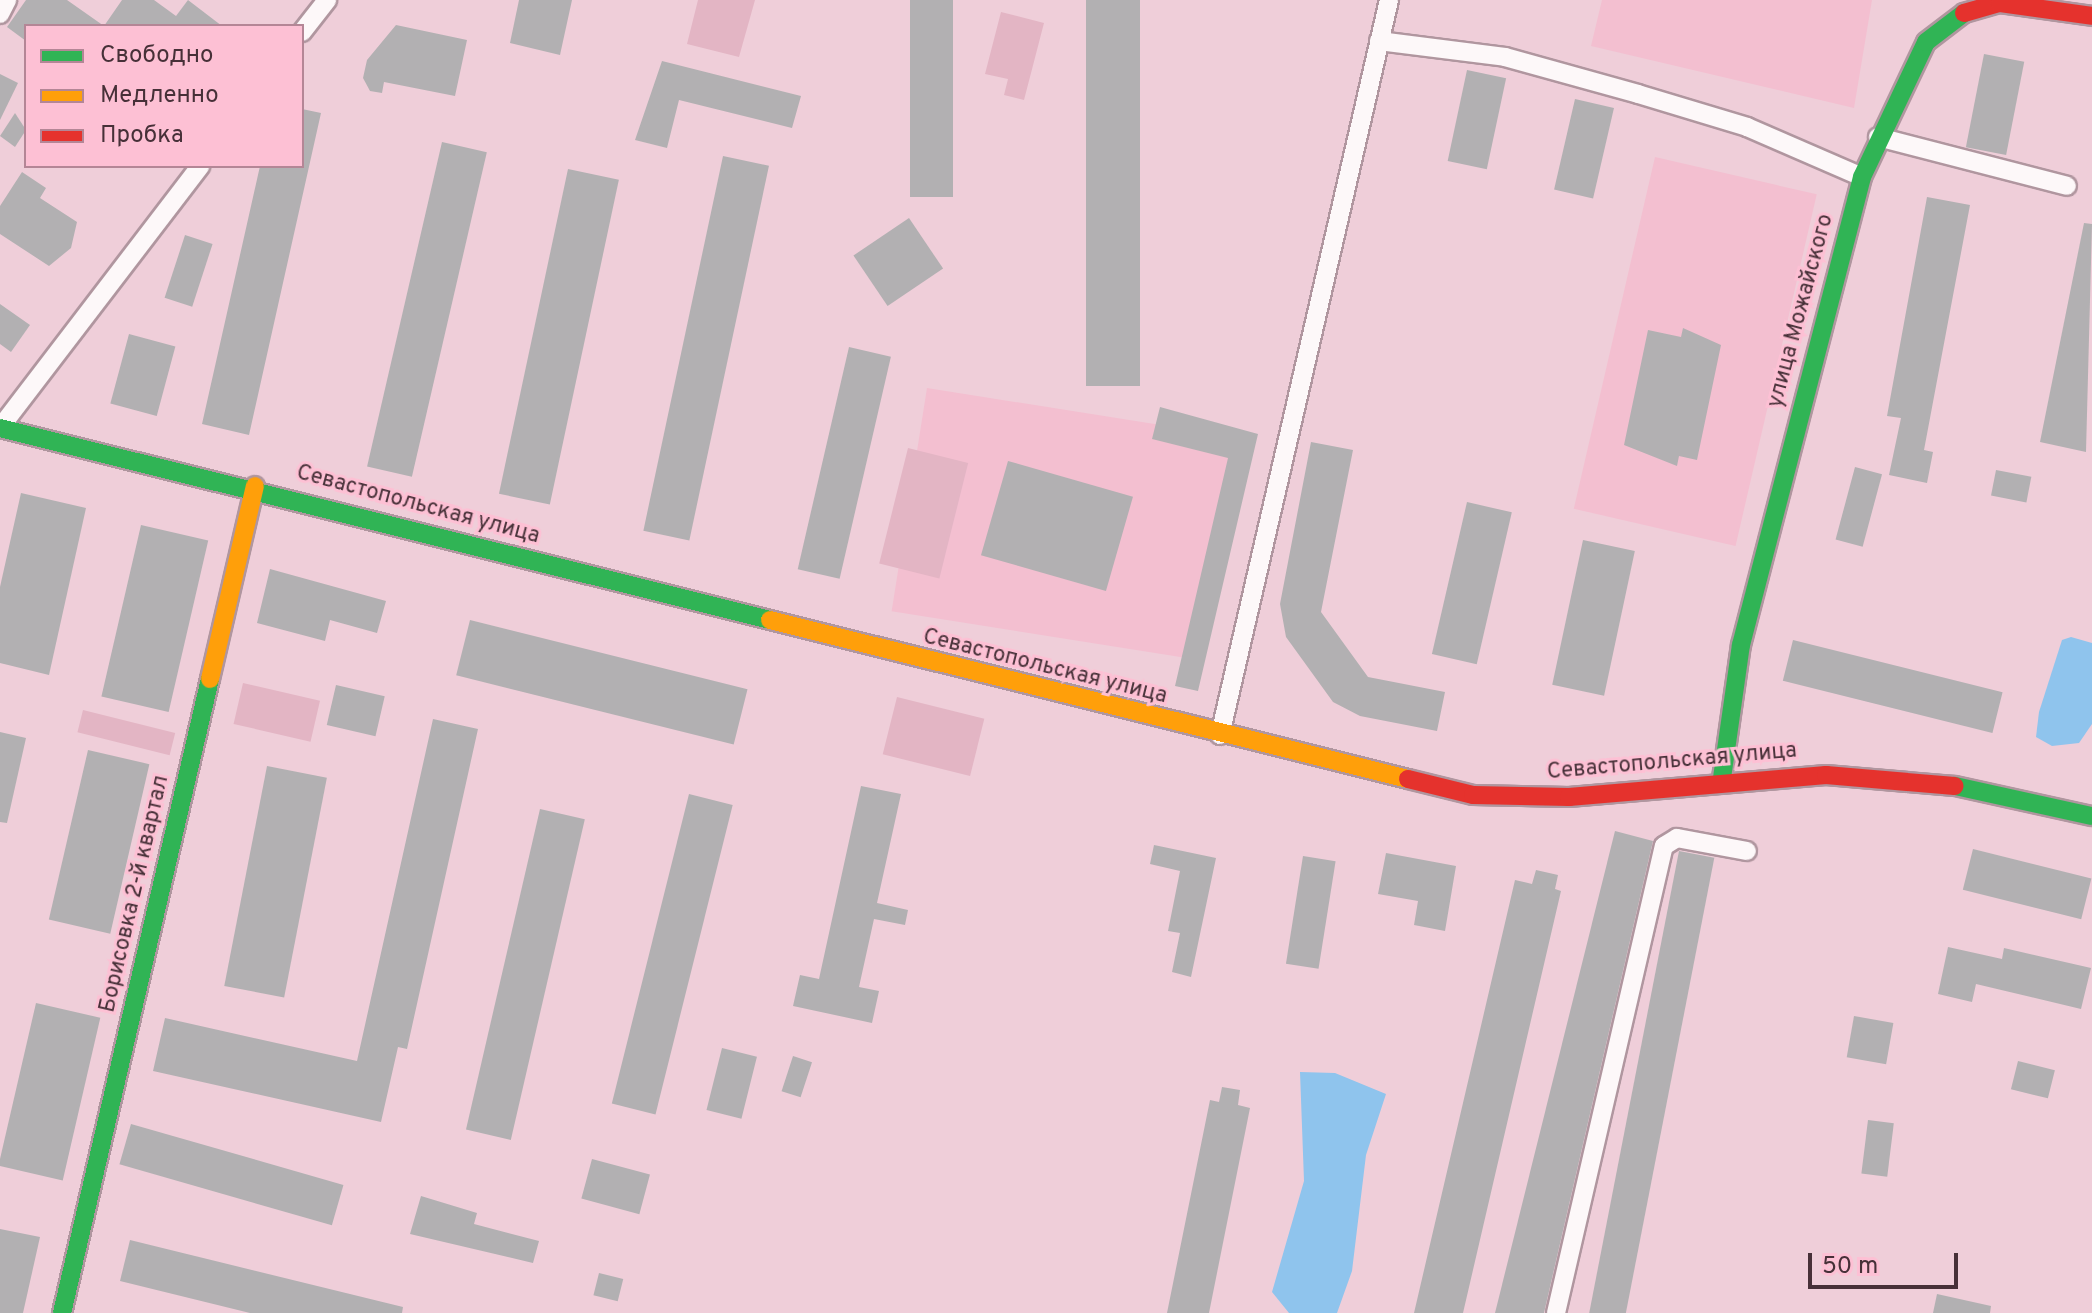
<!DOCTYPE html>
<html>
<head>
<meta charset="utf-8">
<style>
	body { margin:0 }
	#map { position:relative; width:2092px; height:1313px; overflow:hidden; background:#efced9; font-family:Overpass,sans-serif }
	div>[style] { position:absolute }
	.built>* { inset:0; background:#f3bfd0; transform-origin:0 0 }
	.green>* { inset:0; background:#e3b5c4; transform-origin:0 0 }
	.water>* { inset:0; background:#8fc4ed }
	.building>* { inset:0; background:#b2b0b2; transform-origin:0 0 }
	.roads { filter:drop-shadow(2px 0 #b0969f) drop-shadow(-2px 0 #b0969f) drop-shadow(0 2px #b0969f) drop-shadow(0 -2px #b0969f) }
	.street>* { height:18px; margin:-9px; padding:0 9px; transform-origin:9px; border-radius:9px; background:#fdf8f9 }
	.fast>* { height:18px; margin:-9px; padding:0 9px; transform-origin:9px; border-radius:9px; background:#30b455 }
	.slow>* { height:18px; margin:-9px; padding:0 9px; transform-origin:9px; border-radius:9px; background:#ff9f0a }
	.jam>* { height:18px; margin:-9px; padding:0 9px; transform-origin:9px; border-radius:9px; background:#e5322d }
	span { translate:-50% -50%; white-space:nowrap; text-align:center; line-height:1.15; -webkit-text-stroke:6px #fdc0d4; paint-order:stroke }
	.street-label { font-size:22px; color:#473038 }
	.legend { position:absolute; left:24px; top:24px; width:280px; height:144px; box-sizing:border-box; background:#fdc0d4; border:2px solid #b48696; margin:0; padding:10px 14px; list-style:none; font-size:24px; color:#473038 }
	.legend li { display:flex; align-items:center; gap:16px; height:40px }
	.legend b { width:40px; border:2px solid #b48696 }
	.scale { position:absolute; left:1808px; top:1253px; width:150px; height:36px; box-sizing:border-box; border:4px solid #473038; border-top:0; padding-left:10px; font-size:24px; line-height:28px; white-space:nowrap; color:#473038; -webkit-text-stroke:6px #fdc0d4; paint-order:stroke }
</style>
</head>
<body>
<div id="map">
	<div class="built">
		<div style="clip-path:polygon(1602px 0,1872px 0,1854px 108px,1591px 46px)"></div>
		<div style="left:1655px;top:157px;width:166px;height:361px;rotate:13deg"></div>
		<div style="left:927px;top:388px;width:310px;height:226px;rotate:9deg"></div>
	</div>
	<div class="green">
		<div style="clip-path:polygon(698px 0,755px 0,739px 57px,687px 44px)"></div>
		<div style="clip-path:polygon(1001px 12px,1044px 23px,1024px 100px,1004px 95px,1008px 79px,985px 74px)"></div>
		<div style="left:908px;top:448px;width:62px;height:119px;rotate:14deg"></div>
		<div style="left:243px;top:683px;width:79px;height:42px;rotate:13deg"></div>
		<div style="left:897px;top:697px;width:90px;height:59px;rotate:14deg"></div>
		<div style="left:83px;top:710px;width:95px;height:23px;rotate:14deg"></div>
	</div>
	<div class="water">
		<div style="clip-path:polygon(2071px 637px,2092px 643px,2092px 724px,2079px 743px,2052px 746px,2036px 737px,2039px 712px,2062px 640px)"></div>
		<div style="clip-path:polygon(1300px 1072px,1335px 1073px,1386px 1094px,1366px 1155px,1352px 1271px,1337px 1313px,1289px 1313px,1272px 1292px,1304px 1181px)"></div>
	</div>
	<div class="building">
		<div style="clip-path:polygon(26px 0,67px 0,104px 26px,122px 0,154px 0,176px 16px,188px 0,222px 26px,26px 26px,26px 41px,7px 27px)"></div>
		<div style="clip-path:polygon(519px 0,572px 0,560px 55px,510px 43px)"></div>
		<div style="left:910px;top:0;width:43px;height:197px"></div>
		<div style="left:1086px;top:0;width:54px;height:386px"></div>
		<div style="clip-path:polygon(396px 25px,467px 40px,455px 96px,384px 82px,382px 93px,370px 91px,363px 78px,367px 60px)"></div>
		<div style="left:1984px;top:54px;width:41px;height:95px;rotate:11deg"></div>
		<div style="clip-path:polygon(662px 61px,801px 96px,792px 128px,679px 100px,667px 148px,635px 140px)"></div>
		<div style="left:1467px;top:70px;width:40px;height:93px;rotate:12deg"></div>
		<div style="clip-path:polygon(0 74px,18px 83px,0 120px)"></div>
		<div style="left:1575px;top:99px;width:40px;height:93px;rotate:13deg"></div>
		<div style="clip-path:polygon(302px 109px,321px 113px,249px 435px,202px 424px,260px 166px,302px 166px)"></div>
		<div style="clip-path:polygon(15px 113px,26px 130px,15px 147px,0 136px)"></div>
		<div style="left:442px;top:142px;width:46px;height:333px;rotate:13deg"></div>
		<div style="left:723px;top:156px;width:47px;height:383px;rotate:12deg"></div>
		<div style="left:568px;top:169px;width:52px;height:332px;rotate:12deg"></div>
		<div style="clip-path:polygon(22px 172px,46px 188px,40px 198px,77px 222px,71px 248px,49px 266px,0 234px,0 206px)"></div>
		<div style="clip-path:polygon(1927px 197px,1970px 205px,1924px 450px,1933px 452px,1927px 483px,1889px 475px,1901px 418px,1887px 416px)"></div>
		<div style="left:909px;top:218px;width:61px;height:67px;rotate:56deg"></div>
		<div style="clip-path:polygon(2084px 223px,2092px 224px,2086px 452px,2040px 442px)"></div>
		<div style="left:185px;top:235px;width:29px;height:66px;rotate:18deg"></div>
		<div style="clip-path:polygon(0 304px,30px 325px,11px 352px,0 344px)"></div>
		<div style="clip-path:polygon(1683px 328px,1721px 345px,1697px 460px,1679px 456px,1677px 466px,1624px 445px,1648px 330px,1681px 337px)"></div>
		<div style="left:129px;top:334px;width:48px;height:72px;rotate:15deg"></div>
		<div style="left:849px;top:347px;width:43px;height:228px;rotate:13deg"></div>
		<div style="clip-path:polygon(1160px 407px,1258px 434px,1198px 691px,1175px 686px,1228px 458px,1152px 439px)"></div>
		<div style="clip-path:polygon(1311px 442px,1353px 450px,1321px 612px,1368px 677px,1445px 692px,1437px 731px,1360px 716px,1333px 702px,1286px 637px,1280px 604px)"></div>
		<div style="left:1008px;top:461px;width:130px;height:98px;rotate:16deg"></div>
		<div style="left:1855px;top:467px;width:28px;height:75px;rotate:15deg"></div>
		<div style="left:1996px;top:470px;width:36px;height:26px;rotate:11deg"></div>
		<div style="clip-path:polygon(21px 493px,86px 508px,49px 675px,0 663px,0 587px)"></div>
		<div style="left:1467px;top:502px;width:46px;height:156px;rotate:13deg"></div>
		<div style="left:141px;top:525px;width:69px;height:176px;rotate:13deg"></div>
		<div style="left:1583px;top:540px;width:53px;height:148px;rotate:12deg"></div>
		<div style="clip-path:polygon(270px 569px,386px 601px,377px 633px,330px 620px,325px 641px,257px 623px)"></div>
		<div style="left:470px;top:620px;width:286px;height:57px;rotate:14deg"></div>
		<div style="left:1793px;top:640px;width:216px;height:42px;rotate:14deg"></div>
		<div style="left:336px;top:685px;width:50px;height:41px;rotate:13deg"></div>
		<div style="clip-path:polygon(433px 719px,478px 729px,407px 1049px,398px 1047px,381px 1122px,153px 1071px,165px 1018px,357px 1061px)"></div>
		<div style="clip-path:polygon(0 732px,26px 738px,7px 823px,0 822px)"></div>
		<div style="left:88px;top:750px;width:63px;height:174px;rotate:13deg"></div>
		<div style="left:267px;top:766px;width:61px;height:224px;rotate:11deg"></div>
		<div style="clip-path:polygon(861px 786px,901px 794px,877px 903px,908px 910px,905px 925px,874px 919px,859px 987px,879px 991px,872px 1023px,793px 1006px,800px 975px,819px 979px)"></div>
		<div style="left:689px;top:794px;width:45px;height:319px;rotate:14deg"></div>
		<div style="left:540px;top:809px;width:46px;height:329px;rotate:13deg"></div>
		<div style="clip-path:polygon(1615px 831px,1653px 841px,1544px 1313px,1495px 1313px)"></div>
		<div style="clip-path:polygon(1154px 845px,1216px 858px,1191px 977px,1172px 972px,1180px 933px,1168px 931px,1180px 871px,1150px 864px)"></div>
		<div style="left:1973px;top:849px;width:122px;height:42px;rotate:14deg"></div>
		<div style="left:1679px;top:851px;width:36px;height:475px;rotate:11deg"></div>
		<div style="clip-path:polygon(1386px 853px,1456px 866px,1445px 931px,1414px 925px,1418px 901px,1378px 894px)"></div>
		<div style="left:1303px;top:856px;width:33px;height:109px;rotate:9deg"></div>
		<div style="clip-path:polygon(1536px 870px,1558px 875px,1555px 889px,1561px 891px,1463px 1313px,1414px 1313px,1515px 880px,1532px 884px)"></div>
		<div style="clip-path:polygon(1948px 947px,2002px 959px,2004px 948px,2091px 968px,2081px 1009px,1976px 984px,1972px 1002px,1938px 994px)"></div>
		<div style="left:36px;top:1003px;width:66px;height:167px;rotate:13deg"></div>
		<div style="left:1854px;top:1016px;width:40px;height:42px;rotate:10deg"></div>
		<div style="left:722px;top:1048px;width:36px;height:64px;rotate:14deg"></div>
		<div style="left:793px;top:1056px;width:20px;height:37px;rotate:18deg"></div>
		<div style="left:2018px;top:1061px;width:38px;height:29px;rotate:14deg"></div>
		<div style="clip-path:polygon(1222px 1087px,1240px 1090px,1238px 1105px,1250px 1108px,1209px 1313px,1167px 1313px,1210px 1100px,1219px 1102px)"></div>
		<div style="left:1868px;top:1120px;width:26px;height:54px;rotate:7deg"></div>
		<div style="left:131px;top:1124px;width:221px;height:42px;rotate:16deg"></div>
		<div style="left:592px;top:1159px;width:60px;height:41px;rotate:15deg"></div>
		<div style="clip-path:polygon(421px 1196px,477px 1213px,474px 1224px,539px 1241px,533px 1263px,410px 1234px)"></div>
		<div style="clip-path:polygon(0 1229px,40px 1237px,23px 1313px,0 1313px)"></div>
		<div style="clip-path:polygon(130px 1240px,403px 1307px,402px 1313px,250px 1313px,120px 1281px)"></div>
		<div style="left:599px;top:1273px;width:25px;height:23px;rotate:14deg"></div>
		<div style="clip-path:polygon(1937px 1294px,1991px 1306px,1990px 1313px,1933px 1313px)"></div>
	</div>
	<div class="roads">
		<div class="street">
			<div style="left:0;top:14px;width:16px;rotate:-63deg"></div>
			<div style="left:302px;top:32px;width:41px;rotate:-52deg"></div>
			<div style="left:1379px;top:41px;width:127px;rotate:7.2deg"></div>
			<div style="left:1505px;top:57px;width:138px;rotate:15.5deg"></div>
			<div style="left:1638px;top:94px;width:114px;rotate:16.8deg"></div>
			<div style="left:1747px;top:127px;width:125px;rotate:23.5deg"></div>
			<div style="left:1878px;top:137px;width:195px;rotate:14.5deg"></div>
			<div style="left:3px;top:424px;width:325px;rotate:-52.6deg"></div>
			<div style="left:1220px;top:735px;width:754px;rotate:-77.05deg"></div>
			<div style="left:1556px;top:1313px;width:479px;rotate:-77deg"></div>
			<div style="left:1664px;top:846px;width:15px;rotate:-32deg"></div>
			<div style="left:1677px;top:838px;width:71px;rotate:10.5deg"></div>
		</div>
		<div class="fast">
			<div style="left:0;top:428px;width:794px;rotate:14deg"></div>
			<div style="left:1722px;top:778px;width:134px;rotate:-81.9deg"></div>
			<div style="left:1741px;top:645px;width:483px;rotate:-75.5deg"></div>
			<div style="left:1862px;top:177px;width:149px;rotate:-64.6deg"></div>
			<div style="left:1926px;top:42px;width:48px;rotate:-37.3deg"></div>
			<div style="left:1955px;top:786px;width:140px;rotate:12.4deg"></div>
			<div style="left:62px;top:1313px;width:651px;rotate:-76.86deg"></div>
		</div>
		<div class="slow">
			<div style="left:770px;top:620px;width:658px;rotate:13.99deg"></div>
			<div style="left:210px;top:679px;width:198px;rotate:-76.9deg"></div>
		</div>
		<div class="jam">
			<div style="left:1964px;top:13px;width:37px;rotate:-16deg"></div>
			<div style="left:2000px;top:3px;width:93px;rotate:8deg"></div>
			<div style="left:1408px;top:779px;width:67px;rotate:13.8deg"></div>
			<div style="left:1473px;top:795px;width:96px;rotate:1.2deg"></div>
			<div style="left:1569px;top:797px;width:258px;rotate:-4.9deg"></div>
			<div style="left:1826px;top:775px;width:129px;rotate:4.9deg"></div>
		</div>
	</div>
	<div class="street-label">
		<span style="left:1801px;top:311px;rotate:-75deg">улица Можайского</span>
		<span style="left:418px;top:505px;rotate:15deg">Севастопольская улица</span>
		<span style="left:1045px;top:667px;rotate:14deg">Севастопольская улица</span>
		<span style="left:1672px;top:762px;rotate:-5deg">Севастопольская улица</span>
		<span style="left:135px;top:894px;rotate:-77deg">Борисовка 2-й квартал</span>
	</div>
	<ul class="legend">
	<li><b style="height:10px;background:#30b455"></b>Свободно</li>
	<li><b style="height:10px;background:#ff9f0a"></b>Медленно</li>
	<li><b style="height:10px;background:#e5322d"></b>Пробка</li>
	</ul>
	<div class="scale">50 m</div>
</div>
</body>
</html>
